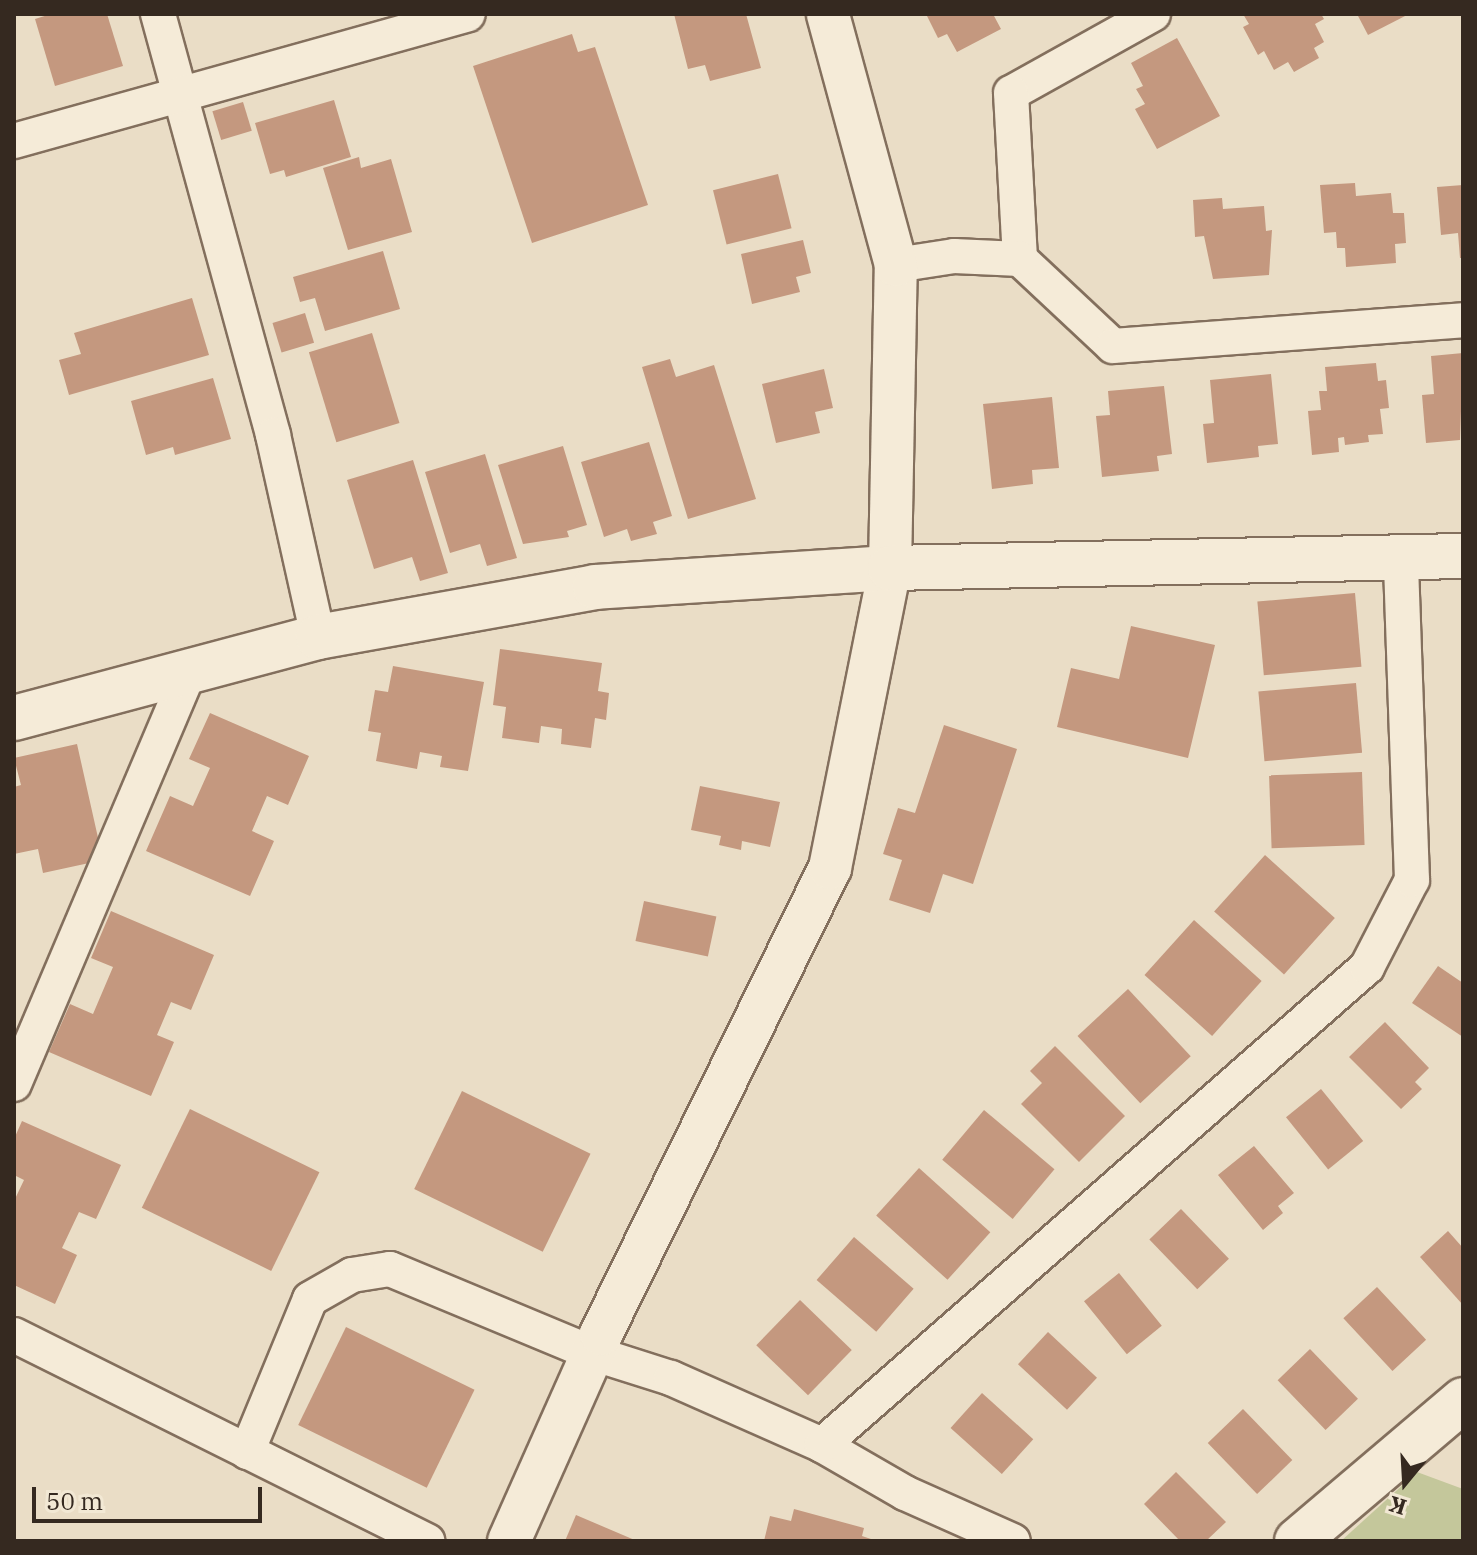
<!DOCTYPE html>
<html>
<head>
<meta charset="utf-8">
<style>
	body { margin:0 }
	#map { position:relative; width:1477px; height:1555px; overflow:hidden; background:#eaddc6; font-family:"IBM Plex Serif",serif }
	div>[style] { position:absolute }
	.green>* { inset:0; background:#c4c79b }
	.building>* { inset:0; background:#c4987f; transform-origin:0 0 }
	.roads { filter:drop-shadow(2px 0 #836f5d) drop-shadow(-2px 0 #836f5d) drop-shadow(0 2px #836f5d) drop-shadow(0 -2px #836f5d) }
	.minor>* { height:34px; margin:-17px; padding:0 17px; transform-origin:17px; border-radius:17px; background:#f5ebd8 }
	.tertiary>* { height:42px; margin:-21px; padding:0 21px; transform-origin:21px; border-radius:21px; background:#f5ebd8 }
	.secondary>* { height:44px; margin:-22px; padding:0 22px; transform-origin:22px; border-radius:22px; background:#f5ebd8 }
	span { translate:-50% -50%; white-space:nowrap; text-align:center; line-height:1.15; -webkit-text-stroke:6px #f2e8d4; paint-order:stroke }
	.frame { position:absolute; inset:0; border:16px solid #352920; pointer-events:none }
	.north { position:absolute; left:1365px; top:1443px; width:80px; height:80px; -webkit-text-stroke:6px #f2e8d4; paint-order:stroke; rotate:198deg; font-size:22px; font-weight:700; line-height:32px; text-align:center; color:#352920 }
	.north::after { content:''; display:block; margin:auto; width:28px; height:36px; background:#352920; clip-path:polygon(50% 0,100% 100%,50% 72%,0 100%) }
	.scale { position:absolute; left:32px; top:1487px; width:230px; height:36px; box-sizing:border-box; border:4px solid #352920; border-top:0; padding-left:10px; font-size:24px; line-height:28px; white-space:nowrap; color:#352920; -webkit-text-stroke:6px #f2e8d4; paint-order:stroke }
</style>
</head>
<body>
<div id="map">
	<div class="green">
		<div style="clip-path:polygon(1417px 1472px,1463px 1489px,1463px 1541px,1341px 1541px)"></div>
	</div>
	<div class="building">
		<div style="clip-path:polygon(51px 14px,107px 14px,123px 66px,55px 86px,35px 19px)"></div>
		<div style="clip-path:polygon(674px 14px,746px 14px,761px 68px,710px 81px,705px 65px,688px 69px)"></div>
		<div style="clip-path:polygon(926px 14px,993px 14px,1001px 29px,957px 52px,947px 34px,938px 38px)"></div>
		<div style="clip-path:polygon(1243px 14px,1321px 14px,1324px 19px,1315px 24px,1324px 42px,1314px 48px,1319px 58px,1294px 72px,1288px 62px,1274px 70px,1264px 51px,1258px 55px,1243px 27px,1249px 24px)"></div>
		<div style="clip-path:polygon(1357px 14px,1409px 14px,1368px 35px)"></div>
		<div style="clip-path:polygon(572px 34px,578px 52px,595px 47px,648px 205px,532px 243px,473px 66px)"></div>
		<div style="clip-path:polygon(1177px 38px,1220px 116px,1157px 149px,1135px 109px,1145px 104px,1136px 89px,1143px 86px,1131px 63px)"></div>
		<div style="clip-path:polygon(334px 100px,351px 157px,286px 177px,284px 170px,270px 174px,255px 123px)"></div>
		<div style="left:243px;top:102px;width:30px;height:32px;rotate:73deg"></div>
		<div style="clip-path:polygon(359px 157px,361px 168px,391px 159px,412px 232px,348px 250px,323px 168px)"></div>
		<div style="left:778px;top:174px;width:56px;height:67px;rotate:76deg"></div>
		<div style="clip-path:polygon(1355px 183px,1356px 196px,1391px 193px,1393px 213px,1404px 213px,1406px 243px,1395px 244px,1396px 263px,1346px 267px,1345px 248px,1337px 248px,1336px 232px,1324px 233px,1320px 185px)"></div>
		<div style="clip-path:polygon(1463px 185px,1463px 258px,1460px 258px,1458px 233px,1441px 235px,1437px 187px)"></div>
		<div style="clip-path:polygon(1222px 198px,1223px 209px,1264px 206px,1266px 231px,1272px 230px,1269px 275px,1213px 279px,1204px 236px,1195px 237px,1193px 200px)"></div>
		<div style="clip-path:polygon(803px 240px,811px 273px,796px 277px,800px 292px,752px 304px,741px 254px)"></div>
		<div style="clip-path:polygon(383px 251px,400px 309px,325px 331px,315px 298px,300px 302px,293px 277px)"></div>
		<div style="clip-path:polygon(192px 298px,209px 355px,69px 395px,59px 360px,81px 354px,74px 333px)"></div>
		<div style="left:305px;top:313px;width:31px;height:34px;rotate:73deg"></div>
		<div style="left:372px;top:333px;width:94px;height:66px;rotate:73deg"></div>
		<div style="clip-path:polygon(1463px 353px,1460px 440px,1426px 443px,1422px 395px,1434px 394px,1431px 356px)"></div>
		<div style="clip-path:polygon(670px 359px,676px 377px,714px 365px,756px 499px,688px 519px,642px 367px)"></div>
		<div style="clip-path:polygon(1376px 363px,1378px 381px,1386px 380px,1389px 408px,1380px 409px,1383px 434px,1368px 435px,1369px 442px,1345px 445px,1344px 437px,1338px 438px,1339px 452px,1312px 455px,1308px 411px,1321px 410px,1319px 391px,1327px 391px,1325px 367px)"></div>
		<div style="clip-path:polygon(824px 369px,833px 408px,815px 412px,820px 433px,776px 443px,762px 384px)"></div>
		<div style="clip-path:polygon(1271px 374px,1278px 444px,1258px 446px,1259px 457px,1207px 463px,1203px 424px,1214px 423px,1210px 380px)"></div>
		<div style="clip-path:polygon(213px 378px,231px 439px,175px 455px,173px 447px,146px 455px,131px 401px)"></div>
		<div style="clip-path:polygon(1164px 386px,1172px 454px,1157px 456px,1159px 471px,1102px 477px,1096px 416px,1110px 415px,1108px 391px)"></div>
		<div style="clip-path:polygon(1052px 397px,1059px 468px,1032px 470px,1033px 484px,992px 489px,983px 404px)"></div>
		<div style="clip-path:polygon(649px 442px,672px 516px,653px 522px,657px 534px,631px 541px,627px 529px,604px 537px,581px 462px)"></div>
		<div style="clip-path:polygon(563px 446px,587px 525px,567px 531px,569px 537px,523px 544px,498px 465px)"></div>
		<div style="clip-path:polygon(485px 454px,517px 558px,487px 566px,480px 544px,450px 553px,425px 472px)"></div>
		<div style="clip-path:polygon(413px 460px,448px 573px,420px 581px,412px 557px,374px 569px,347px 480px)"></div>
		<div style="left:1355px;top:593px;width:74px;height:98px;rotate:85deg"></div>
		<div style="clip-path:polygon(1131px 626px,1215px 645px,1188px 758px,1057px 727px,1071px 668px,1119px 679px)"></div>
		<div style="clip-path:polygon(500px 649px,602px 663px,598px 691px,609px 693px,606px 720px,595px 718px,591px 748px,561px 744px,562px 729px,541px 726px,539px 743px,502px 738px,506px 707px,493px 705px)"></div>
		<div style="clip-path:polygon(393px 666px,484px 682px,468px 771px,440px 767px,442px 756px,420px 752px,417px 769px,376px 761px,381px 733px,368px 731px,375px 690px,388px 692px)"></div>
		<div style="left:1356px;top:683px;width:70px;height:98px;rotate:85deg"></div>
		<div style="clip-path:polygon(210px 713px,309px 756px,288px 805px,267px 796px,252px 831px,274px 841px,250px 896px,146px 851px,170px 796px,193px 806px,210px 768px,189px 759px)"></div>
		<div style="clip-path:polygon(944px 725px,1017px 749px,973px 884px,943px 874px,930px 913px,889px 900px,902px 860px,883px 854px,898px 808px,915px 813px)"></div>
		<div style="clip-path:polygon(77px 744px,103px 860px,43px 873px,38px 849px,14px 854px,14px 787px,21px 785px,14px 758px)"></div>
		<div style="left:1362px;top:772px;width:73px;height:93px;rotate:88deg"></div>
		<div style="clip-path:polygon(700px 786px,780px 802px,770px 847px,742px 841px,741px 850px,719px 845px,721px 836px,691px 830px)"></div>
		<div style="left:1265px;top:855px;width:94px;height:76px;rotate:42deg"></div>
		<div style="left:644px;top:901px;width:74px;height:41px;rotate:12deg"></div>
		<div style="clip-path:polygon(111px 911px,214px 955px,191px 1010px,171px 1002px,157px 1035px,174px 1042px,151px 1096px,49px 1052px,70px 1004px,93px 1014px,113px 967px,91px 958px)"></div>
		<div style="left:1194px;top:920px;width:91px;height:74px;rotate:42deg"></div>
		<div style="clip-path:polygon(1438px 966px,1463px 983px,1463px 1037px,1412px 1003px)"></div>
		<div style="left:1128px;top:989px;width:92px;height:69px;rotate:47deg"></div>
		<div style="clip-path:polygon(1385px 1022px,1429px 1068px,1415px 1082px,1422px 1089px,1401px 1109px,1349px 1057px)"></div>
		<div style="clip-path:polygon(1055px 1046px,1125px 1116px,1079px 1162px,1021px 1104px,1042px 1083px,1030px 1071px)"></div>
		<div style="left:1321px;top:1089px;width:67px;height:45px;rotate:51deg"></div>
		<div style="left:462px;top:1091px;width:143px;height:109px;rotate:26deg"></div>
		<div style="left:190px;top:1109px;width:144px;height:110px;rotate:26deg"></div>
		<div style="left:984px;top:1110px;width:92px;height:65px;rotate:40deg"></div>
		<div style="clip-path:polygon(22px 1121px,121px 1165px,96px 1219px,79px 1212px,62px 1248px,77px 1255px,55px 1304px,14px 1285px,14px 1201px,24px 1180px,14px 1175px,14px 1139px)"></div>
		<div style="clip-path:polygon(1254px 1146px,1294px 1193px,1278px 1206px,1283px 1213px,1263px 1230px,1218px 1175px)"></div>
		<div style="left:919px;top:1168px;width:96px;height:64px;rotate:42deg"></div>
		<div style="left:1181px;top:1209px;width:69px;height:44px;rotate:46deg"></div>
		<div style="clip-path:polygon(1448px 1231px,1463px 1248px,1463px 1305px,1420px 1257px)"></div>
		<div style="left:854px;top:1237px;width:79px;height:57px;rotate:41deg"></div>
		<div style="left:1119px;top:1273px;width:68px;height:45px;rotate:51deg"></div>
		<div style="left:1377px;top:1287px;width:72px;height:46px;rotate:47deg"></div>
		<div style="left:800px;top:1300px;width:72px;height:63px;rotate:44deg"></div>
		<div style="left:346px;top:1327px;width:143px;height:109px;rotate:26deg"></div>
		<div style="left:1048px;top:1332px;width:67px;height:44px;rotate:43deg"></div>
		<div style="left:1310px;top:1349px;width:69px;height:45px;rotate:46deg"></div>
		<div style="left:982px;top:1393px;width:69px;height:47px;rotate:42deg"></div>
		<div style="left:1243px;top:1409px;width:71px;height:49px;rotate:46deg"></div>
		<div style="clip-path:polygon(1176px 1472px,1226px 1522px,1206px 1541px,1180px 1541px,1144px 1504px)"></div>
		<div style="clip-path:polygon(794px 1509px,864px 1528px,862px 1536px,877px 1541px,764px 1541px,770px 1516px,791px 1521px)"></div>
		<div style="clip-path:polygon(576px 1515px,637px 1541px,565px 1541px)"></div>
	</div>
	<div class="roads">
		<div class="minor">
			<div style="left:158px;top:14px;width:436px;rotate:74.7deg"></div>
			<div style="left:273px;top:435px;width:207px;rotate:77.4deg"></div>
			<div style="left:1153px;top:14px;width:162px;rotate:150.9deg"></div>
			<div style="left:1011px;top:93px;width:166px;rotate:86.9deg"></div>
			<div style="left:1020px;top:259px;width:127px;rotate:43.1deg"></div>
			<div style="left:1113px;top:346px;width:351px;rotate:-4.2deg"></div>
			<div style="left:14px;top:141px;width:471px;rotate:-15.6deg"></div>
			<div style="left:896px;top:265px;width:59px;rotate:-8.8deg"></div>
			<div style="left:954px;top:256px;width:66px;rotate:2.6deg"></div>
			<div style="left:14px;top:1084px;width:449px;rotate:-67deg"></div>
			<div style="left:14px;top:1335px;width:462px;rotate:26.5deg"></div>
			<div style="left:822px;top:1445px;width:96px;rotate:30deg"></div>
			<div style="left:905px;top:1493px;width:118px;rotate:24deg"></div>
			<div style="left:247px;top:1452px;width:165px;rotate:-67.6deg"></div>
			<div style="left:310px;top:1299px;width:48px;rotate:-29.7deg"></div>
			<div style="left:352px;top:1275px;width:38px;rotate:-9deg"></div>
			<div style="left:390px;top:1269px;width:219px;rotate:22.6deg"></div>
			<div style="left:592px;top:1353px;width:83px;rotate:17.6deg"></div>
			<div style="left:671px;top:1378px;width:165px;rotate:23.9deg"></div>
			<div style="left:822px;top:1445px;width:725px;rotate:-41.25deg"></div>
			<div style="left:1367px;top:967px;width:98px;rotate:-62.7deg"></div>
			<div style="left:1412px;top:880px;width:320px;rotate:-92deg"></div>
		</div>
		<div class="tertiary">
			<div style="left:509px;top:1541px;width:227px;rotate:-66deg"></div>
			<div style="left:601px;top:1334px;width:519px;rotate:-63.83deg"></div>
			<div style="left:830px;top:868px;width:306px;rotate:-78.7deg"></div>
			<div style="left:890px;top:568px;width:303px;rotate:-88.9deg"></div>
			<div style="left:896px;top:265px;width:260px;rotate:-105.2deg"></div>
		</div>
		<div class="secondary">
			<div style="left:14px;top:718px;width:315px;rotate:-14.9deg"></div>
			<div style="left:318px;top:637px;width:281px;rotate:-10.2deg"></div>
			<div style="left:595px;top:587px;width:296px;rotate:-3.7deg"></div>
			<div style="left:890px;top:568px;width:573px;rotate:-1.2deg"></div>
			<div style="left:1297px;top:1541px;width:218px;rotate:-40.3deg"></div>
		</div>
	</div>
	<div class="frame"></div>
	<div class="north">K</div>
	<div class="scale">50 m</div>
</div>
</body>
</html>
